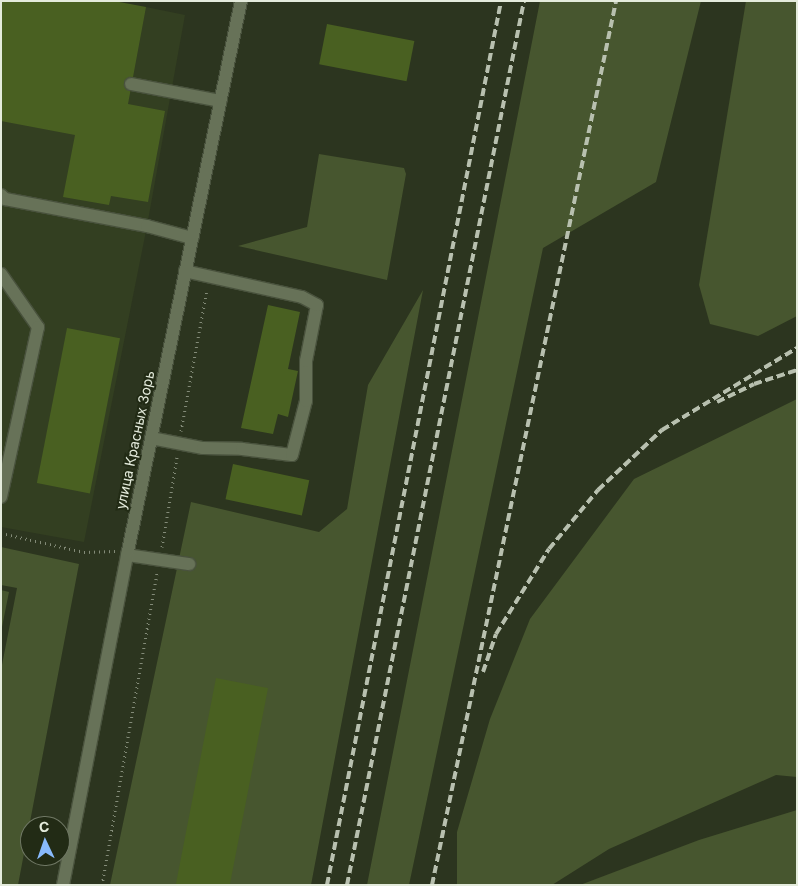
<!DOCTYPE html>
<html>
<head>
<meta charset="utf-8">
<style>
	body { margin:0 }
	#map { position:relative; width:798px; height:886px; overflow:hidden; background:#2c351f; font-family:Inter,sans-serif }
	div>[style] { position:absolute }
	.built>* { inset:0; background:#333f21 }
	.green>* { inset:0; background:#47562f }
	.building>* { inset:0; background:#496021; transform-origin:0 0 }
	.path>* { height:3px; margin-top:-1.5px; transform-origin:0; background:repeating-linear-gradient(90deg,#838b78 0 1px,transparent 0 5px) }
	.roads { filter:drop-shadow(1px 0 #49523d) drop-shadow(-1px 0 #49523d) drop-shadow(0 1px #49523d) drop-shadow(0 -1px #49523d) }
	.minor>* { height:12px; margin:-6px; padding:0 6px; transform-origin:6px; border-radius:6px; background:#677258 }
	.rail>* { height:4px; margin-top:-2px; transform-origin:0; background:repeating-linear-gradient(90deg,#b8c0af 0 8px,transparent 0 12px) }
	span { translate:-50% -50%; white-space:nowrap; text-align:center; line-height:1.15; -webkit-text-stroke:4px #222b15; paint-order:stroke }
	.street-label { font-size:14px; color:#e4ebdc }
	.frame { position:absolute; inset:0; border:2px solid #e4ebdc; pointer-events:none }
	.north { position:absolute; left:20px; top:816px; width:50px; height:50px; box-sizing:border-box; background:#222b15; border:1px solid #707865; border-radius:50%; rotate:357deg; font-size:14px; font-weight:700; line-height:20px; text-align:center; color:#e4ebdc }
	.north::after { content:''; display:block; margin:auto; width:18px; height:22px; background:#88bafc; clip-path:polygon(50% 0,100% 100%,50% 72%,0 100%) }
</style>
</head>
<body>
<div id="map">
	<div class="built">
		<div style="clip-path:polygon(1px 1px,146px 7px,185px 15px,147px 226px,84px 542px,1px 527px)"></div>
	</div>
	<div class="green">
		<div style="clip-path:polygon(540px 1px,701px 1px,656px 182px,543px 248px,409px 885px,367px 885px)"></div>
		<div style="clip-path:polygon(746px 1px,797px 1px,797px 316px,758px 336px,710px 324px,699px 285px)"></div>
		<div style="clip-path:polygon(319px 154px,404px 168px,406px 174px,387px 280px,238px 246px,307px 227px)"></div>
		<div style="clip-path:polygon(423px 290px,311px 885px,110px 885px,191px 502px,319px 532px,347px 509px,368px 385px)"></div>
		<div style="clip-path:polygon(797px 399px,797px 777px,776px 775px,609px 849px,552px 885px,457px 885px,457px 832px,490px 719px,530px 619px,634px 479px)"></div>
		<div style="clip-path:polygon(1px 547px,79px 564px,18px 885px,1px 885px,1px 670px,17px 588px,1px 585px)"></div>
		<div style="clip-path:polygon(1px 590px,9px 592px,1px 632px)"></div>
		<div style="clip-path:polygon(797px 810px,797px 885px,580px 885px,699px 840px)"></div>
	</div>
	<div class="building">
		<div style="clip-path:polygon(1px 1px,114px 1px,146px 7px,128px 104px,165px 111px,148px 202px,111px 196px,109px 205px,63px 197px,75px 135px,1px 121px)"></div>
		<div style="left:327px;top:24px;width:89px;height:41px;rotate:11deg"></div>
		<div style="clip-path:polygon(268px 305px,300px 312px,288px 369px,298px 371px,288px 417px,278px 414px,273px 434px,241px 428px)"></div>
		<div style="left:67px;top:328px;width:54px;height:158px;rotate:11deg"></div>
		<div style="left:233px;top:464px;width:78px;height:36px;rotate:12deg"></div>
		<div style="left:216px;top:678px;width:53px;height:211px;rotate:11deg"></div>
	</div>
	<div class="path">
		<div style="left:181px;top:431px;width:143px;rotate:-79.6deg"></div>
		<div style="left:1px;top:533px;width:85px;rotate:12.9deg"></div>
		<div style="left:84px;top:552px;width:31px;rotate:-2deg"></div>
		<div style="left:162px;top:547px;width:91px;rotate:-80.5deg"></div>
		<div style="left:102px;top:885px;width:317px;rotate:-80deg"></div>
	</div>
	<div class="roads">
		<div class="minor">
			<div style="left:131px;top:84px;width:91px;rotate:10.8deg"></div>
			<div style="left:1px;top:195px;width:6px;rotate:45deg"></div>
			<div style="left:5px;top:199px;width:145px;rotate:10.8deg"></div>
			<div style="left:147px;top:226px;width:47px;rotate:14.9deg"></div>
			<div style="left:1px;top:274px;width:65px;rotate:55.1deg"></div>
			<div style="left:38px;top:327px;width:174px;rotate:102.3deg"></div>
			<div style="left:151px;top:438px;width:53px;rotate:10.9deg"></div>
			<div style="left:203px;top:448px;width:39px;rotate:1deg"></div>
			<div style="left:242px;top:449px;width:50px;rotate:6.8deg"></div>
			<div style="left:292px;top:455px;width:56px;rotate:-75.5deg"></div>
			<div style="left:306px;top:401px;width:40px;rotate:-90deg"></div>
			<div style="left:306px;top:361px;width:57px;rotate:-78.9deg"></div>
			<div style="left:317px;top:305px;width:17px;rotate:-152deg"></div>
			<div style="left:302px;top:297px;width:120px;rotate:-167.5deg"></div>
			<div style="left:127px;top:555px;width:63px;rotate:8.3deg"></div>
			<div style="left:63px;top:885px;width:340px;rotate:-79deg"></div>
			<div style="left:128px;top:551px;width:561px;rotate:-78.39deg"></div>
		</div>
	</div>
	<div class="rail">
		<div style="left:717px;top:402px;width:41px;rotate:-25.9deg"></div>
		<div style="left:754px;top:384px;width:45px;rotate:-18deg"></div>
		<div style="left:483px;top:672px;width:40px;rotate:-71.1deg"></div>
		<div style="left:496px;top:634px;width:100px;rotate:-58.1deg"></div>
		<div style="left:549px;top:549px;width:77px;rotate:-50.3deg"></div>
		<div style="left:598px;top:490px;width:88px;rotate:-43.2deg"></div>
		<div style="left:662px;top:430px;width:158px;rotate:-31.3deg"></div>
		<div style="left:327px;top:885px;width:901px;rotate:-78.86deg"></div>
		<div style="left:347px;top:885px;width:902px;rotate:-78.68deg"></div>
		<div style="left:432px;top:885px;width:903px;rotate:-78.24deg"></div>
	</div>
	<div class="street-label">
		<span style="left:135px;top:440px;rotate:-78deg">улица Красных Зорь</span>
	</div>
	<div class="frame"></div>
	<div class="north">С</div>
</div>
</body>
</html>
